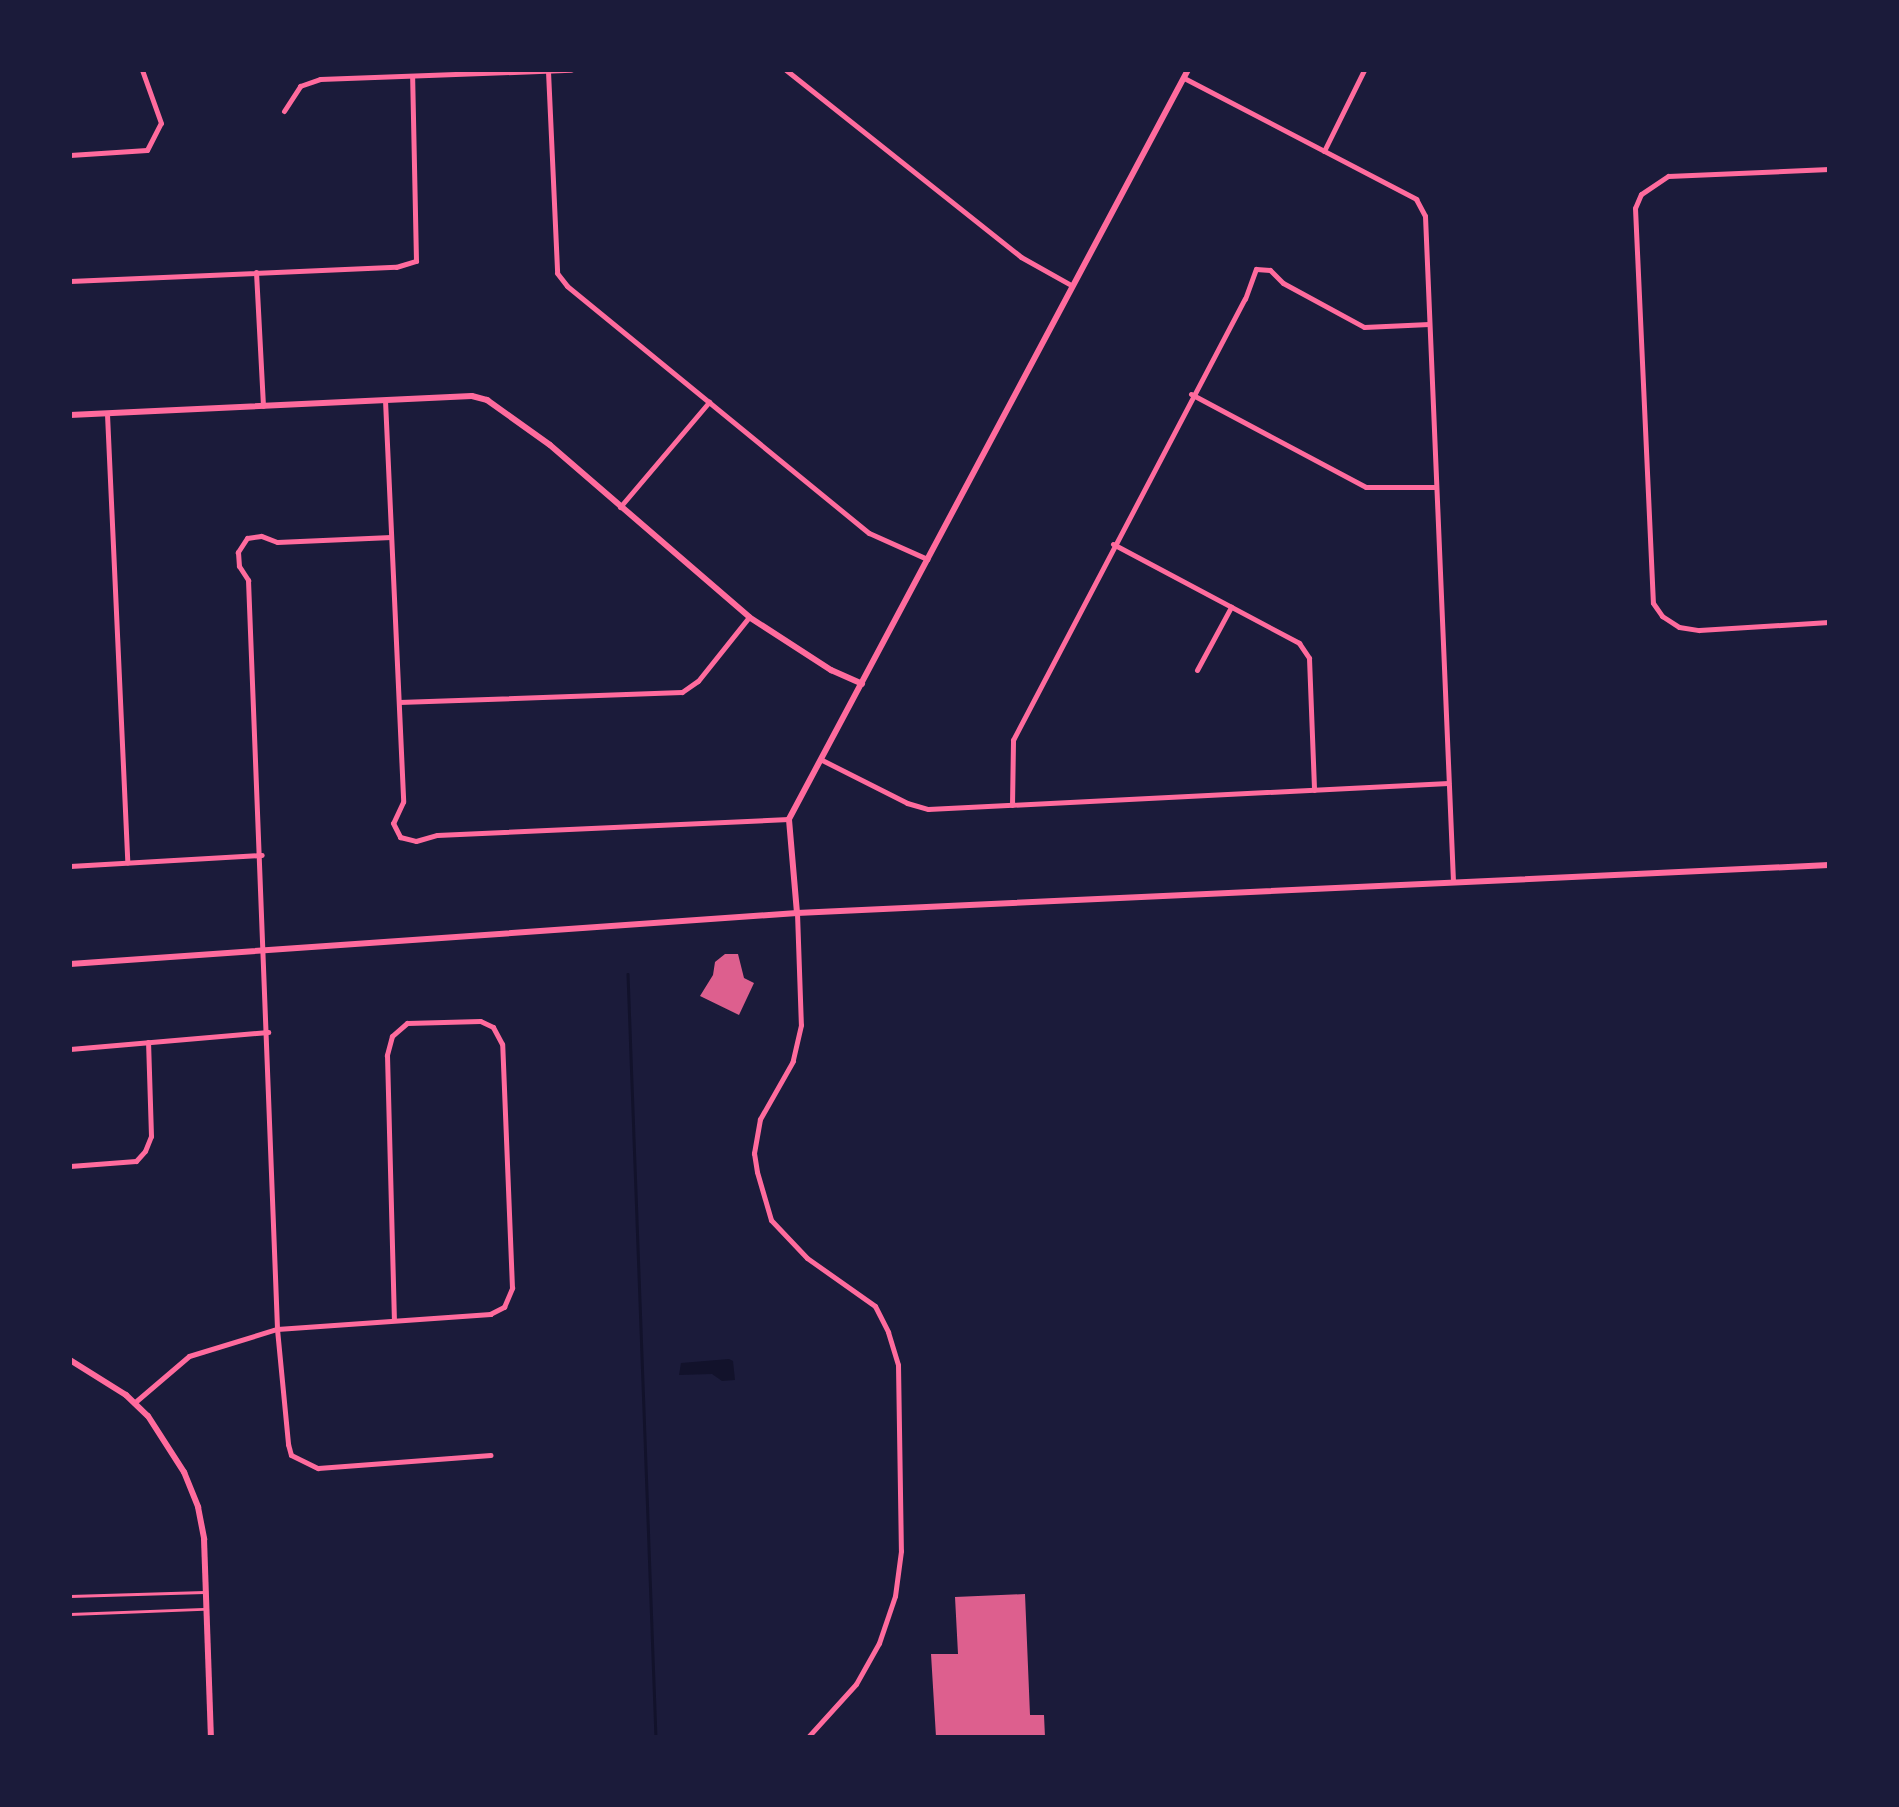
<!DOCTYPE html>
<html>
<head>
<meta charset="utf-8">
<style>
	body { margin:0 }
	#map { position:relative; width:1899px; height:1807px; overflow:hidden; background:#1b1b3a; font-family:Raleway,sans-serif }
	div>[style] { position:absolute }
	.water>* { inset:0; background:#12122b }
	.stream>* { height:2.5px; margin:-1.25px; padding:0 1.25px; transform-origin:1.25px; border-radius:1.25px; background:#12122b }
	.building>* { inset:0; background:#dd5f8e }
	.service>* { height:2.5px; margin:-1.25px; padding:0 1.25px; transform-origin:1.25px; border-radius:1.25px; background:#ff6b9d }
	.minor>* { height:5px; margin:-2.5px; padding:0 2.5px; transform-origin:2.5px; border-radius:2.5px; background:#ff6b9d }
	.tertiary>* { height:6px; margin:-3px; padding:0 3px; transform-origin:3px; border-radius:3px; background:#ff6b9d }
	span { translate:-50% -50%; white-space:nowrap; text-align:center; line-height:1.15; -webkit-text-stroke:9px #1b1b3a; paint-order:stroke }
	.frame { position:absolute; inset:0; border:72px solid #1b1b3a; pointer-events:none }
</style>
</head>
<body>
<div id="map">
	<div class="water">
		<div style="clip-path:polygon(729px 1359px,733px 1361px,735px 1380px,722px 1381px,712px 1374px,679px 1375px,681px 1363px)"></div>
	</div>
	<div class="stream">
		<div style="left:628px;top:974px;width:764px;rotate:87.9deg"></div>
	</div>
	<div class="building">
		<div style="clip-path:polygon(725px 954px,738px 954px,744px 978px,754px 983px,739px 1015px,700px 996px,713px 975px,715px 962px)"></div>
		<div style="clip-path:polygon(1025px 1594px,1030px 1715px,1044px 1715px,1045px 1737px,936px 1737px,931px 1654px,958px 1654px,955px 1597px)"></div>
	</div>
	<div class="service">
		<div style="left:70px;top:1596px;width:134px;rotate:-1.7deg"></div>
		<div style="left:70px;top:1614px;width:133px;rotate:-2.2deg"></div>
	</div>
	<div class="minor">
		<div style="left:786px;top:70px;width:300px;rotate:38.5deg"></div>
		<div style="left:1021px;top:257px;width:57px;rotate:29.2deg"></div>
		<div style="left:548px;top:71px;width:202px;rotate:87.4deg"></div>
		<div style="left:557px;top:273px;width:16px;rotate:52deg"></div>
		<div style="left:567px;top:286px;width:390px;rotate:39.3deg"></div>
		<div style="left:869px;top:533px;width:64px;rotate:24.1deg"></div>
		<div style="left:1184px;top:78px;width:262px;rotate:27.5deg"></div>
		<div style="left:1416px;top:199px;width:19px;rotate:62deg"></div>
		<div style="left:1425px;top:216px;width:666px;rotate:87.59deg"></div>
		<div style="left:284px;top:111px;width:30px;rotate:-57deg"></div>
		<div style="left:300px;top:86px;width:21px;rotate:-19deg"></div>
		<div style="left:320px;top:79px;width:251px;rotate:-2.1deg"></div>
		<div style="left:1324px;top:151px;width:90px;rotate:-63.7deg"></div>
		<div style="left:70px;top:155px;width:77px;rotate:-3.7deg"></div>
		<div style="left:147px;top:150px;width:30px;rotate:-63deg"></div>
		<div style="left:161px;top:123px;width:56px;rotate:-109.7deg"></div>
		<div style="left:1829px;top:169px;width:161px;rotate:177.5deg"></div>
		<div style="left:1668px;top:176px;width:32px;rotate:146deg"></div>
		<div style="left:1641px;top:194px;width:15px;rotate:113deg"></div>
		<div style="left:1635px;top:208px;width:395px;rotate:87.4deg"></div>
		<div style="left:1653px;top:603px;width:16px;rotate:55deg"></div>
		<div style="left:1662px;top:616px;width:20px;rotate:33deg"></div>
		<div style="left:1679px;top:627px;width:20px;rotate:9deg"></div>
		<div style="left:1699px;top:630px;width:130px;rotate:-3.5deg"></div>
		<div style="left:256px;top:272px;width:134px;rotate:87deg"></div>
		<div style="left:70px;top:281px;width:326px;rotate:-2.5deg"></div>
		<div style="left:396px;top:267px;width:21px;rotate:-17deg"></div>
		<div style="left:416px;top:261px;width:185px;rotate:-91.2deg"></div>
		<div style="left:1191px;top:394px;width:198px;rotate:28deg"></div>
		<div style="left:1366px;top:487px;width:69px"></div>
		<div style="left:385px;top:400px;width:402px;rotate:87.4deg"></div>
		<div style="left:403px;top:802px;width:23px;rotate:115deg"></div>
		<div style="left:393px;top:823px;width:16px;rotate:63deg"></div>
		<div style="left:400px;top:837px;width:16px;rotate:14deg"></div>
		<div style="left:416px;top:841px;width:22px;rotate:-16deg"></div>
		<div style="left:437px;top:835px;width:352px;rotate:-2.6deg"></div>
		<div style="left:107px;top:414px;width:449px;rotate:87.4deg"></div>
		<div style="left:620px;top:507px;width:138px;rotate:-49.7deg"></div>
		<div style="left:391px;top:537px;width:114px;rotate:177.5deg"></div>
		<div style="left:277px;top:542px;width:17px;rotate:-159deg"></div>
		<div style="left:261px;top:536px;width:14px;rotate:172deg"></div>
		<div style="left:247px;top:538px;width:17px;rotate:123deg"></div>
		<div style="left:238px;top:552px;width:14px;rotate:86deg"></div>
		<div style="left:239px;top:566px;width:17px;rotate:57deg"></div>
		<div style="left:248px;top:580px;width:750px;rotate:87.78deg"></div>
		<div style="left:277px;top:1329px;width:116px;rotate:84.5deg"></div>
		<div style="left:288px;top:1444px;width:11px;rotate:75deg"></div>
		<div style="left:291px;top:1455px;width:30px;rotate:26deg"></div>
		<div style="left:318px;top:1468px;width:173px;rotate:-4.3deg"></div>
		<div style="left:1113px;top:544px;width:211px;rotate:28deg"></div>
		<div style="left:1299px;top:643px;width:18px;rotate:56deg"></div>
		<div style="left:1309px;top:658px;width:132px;rotate:87.8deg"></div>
		<div style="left:1197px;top:670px;width:72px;rotate:-61.6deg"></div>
		<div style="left:399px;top:702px;width:283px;rotate:-2deg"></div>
		<div style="left:682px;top:692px;width:19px;rotate:-35deg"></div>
		<div style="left:698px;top:681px;width:82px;rotate:-51.4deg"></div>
		<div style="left:822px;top:760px;width:95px;rotate:26.8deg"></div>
		<div style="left:907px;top:803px;width:22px;rotate:16deg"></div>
		<div style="left:928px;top:809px;width:521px;rotate:-2.86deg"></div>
		<div style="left:1012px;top:805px;width:65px;rotate:-89.1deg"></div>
		<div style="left:1013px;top:740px;width:498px;rotate:-62.3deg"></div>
		<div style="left:1245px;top:299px;width:32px;rotate:-70deg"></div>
		<div style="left:1256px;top:269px;width:14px;rotate:4deg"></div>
		<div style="left:1270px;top:270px;width:18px;rotate:45deg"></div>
		<div style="left:1283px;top:283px;width:92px;rotate:28.5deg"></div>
		<div style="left:1364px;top:327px;width:65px;rotate:-2.6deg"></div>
		<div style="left:70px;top:866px;width:192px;rotate:-3.3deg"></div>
		<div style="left:797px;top:913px;width:112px;rotate:88deg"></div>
		<div style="left:801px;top:1025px;width:37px;rotate:103deg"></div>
		<div style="left:793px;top:1061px;width:67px;rotate:119.6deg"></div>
		<div style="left:760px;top:1119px;width:35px;rotate:100deg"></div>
		<div style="left:754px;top:1153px;width:19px;rotate:81deg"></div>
		<div style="left:757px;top:1172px;width:50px;rotate:73.7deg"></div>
		<div style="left:771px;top:1220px;width:52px;rotate:46.5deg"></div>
		<div style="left:807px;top:1258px;width:83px;rotate:35.2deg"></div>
		<div style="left:875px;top:1306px;width:29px;rotate:63deg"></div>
		<div style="left:888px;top:1332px;width:34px;rotate:73deg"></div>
		<div style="left:898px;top:1365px;width:186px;rotate:89.1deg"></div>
		<div style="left:901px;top:1551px;width:45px;rotate:97.6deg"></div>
		<div style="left:895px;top:1596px;width:50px;rotate:108.8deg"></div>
		<div style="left:879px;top:1643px;width:47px;rotate:119.3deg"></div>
		<div style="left:856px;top:1684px;width:72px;rotate:132.2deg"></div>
		<div style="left:70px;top:1049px;width:199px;rotate:-4.9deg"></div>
		<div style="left:70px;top:1166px;width:66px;rotate:-4.3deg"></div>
		<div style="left:136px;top:1161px;width:13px;rotate:-48deg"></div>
		<div style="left:145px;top:1151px;width:16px;rotate:-68deg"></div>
		<div style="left:151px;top:1136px;width:94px;rotate:-91.8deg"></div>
		<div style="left:134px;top:1403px;width:72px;rotate:-40.5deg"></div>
		<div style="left:189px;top:1356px;width:92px;rotate:-17.1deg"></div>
		<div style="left:277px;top:1329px;width:214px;rotate:-4deg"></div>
		<div style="left:490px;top:1314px;width:16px;rotate:-27deg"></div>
		<div style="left:504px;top:1307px;width:21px;rotate:-67deg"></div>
		<div style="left:512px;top:1288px;width:244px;rotate:-92.3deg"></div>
		<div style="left:502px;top:1044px;width:19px;rotate:-118deg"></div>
		<div style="left:493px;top:1027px;width:14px;rotate:-155deg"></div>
		<div style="left:480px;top:1021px;width:73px;rotate:178.4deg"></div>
		<div style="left:407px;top:1023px;width:20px;rotate:139deg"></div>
		<div style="left:392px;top:1036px;width:20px;rotate:105deg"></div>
		<div style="left:387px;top:1055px;width:265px;rotate:88.5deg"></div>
	</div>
	<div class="tertiary">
		<div style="left:70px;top:415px;width:402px;rotate:-2.7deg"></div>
		<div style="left:472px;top:396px;width:16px;rotate:15deg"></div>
		<div style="left:487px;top:400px;width:77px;rotate:35.5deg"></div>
		<div style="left:550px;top:445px;width:263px;rotate:40.8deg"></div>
		<div style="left:749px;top:617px;width:98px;rotate:32.9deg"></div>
		<div style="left:831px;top:670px;width:34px;rotate:24deg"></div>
		<div style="left:797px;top:913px;width:94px;rotate:-94.9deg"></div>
		<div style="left:789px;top:819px;width:849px;rotate:-61.96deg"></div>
		<div style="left:70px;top:964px;width:729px;rotate:-4.01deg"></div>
		<div style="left:797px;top:913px;width:1033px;rotate:-2.66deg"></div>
		<div style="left:70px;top:1360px;width:66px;rotate:32deg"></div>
		<div style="left:126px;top:1395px;width:30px;rotate:44deg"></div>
		<div style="left:148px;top:1416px;width:67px;rotate:57.3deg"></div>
		<div style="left:184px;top:1472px;width:38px;rotate:68deg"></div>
		<div style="left:198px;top:1507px;width:33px;rotate:79deg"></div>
		<div style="left:204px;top:1539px;width:198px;rotate:88deg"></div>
	</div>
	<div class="frame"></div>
</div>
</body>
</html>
